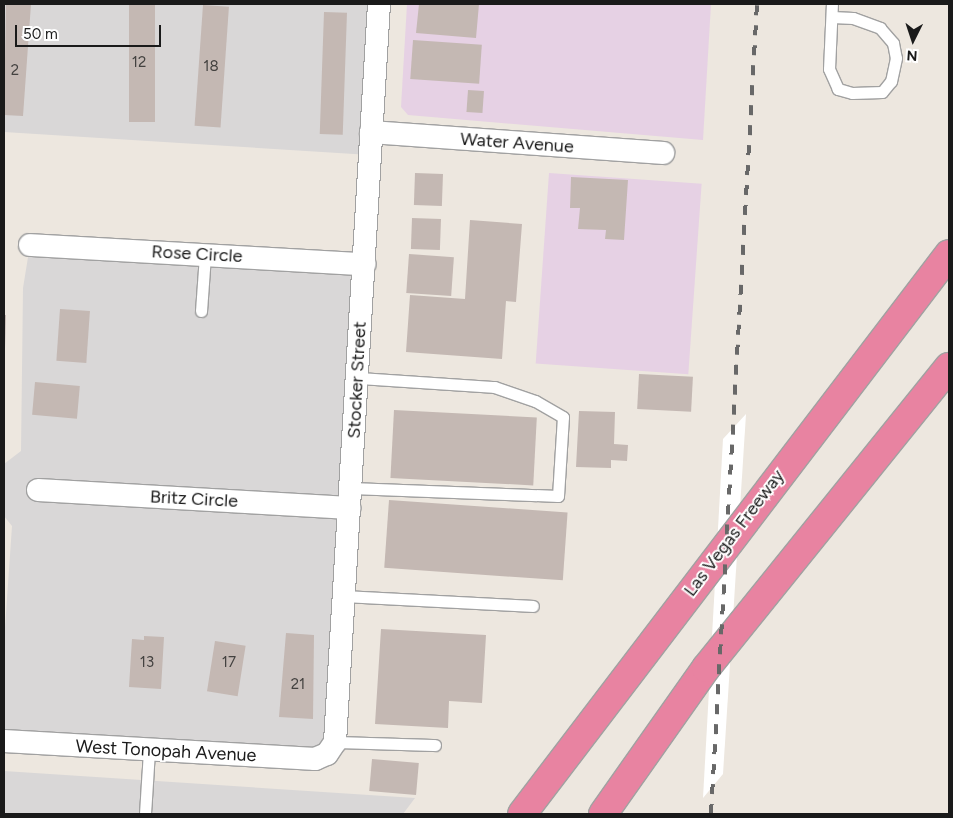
<!DOCTYPE html>
<html>
<head>
<meta charset="utf-8">
<style>
	body { margin:0 }
	#map { position:relative; width:953px; height:818px; overflow:hidden; background:#ede7df; font-family:Figtree,sans-serif }
	div>[style] { position:absolute }
	.residential>* { inset:0; background:#d9d7d7 }
	.industrial>* { inset:0; background:#e6d1e4; transform-origin:0 0 }
	.pier>* { inset:0; background:#fff }
	.building>* { inset:0; background:#c4b8b3; transform-origin:0 0 }
	.roads { filter:drop-shadow(1px 0 #a1a1a1) drop-shadow(-1px 0 #a1a1a1) drop-shadow(0 1px #a1a1a1) drop-shadow(0 -1px #a1a1a1) }
	.service>* { height:11px; margin:-5.5px; padding:0 5.5px; transform-origin:5.5px; border-radius:5.5px; background:#fff }
	.minor>* { height:22px; margin:-11px; padding:0 11px; transform-origin:11px; border-radius:11px; background:#fff }
	.motorway>* { height:28px; margin:-14px; padding:0 14px; transform-origin:14px; border-radius:14px; background:#e883a1 }
	.rail>* { height:4px; margin-top:-2px; transform-origin:0; background:repeating-linear-gradient(90deg,#686868 0 10px,transparent 0 20px) }
	span { translate:-50% -50%; white-space:nowrap; text-align:center; line-height:1.15; -webkit-text-stroke:4px #fff; paint-order:stroke }
	.number-label { font-size:15px; color:#444240 }
	.number-label span { -webkit-text-stroke-width:0 }
	.street-label { font-size:18px; color:#1a1a1a }
	.frame { position:absolute; inset:0; border:5px solid #1a1a1a; pointer-events:none }
	.north { position:absolute; left:888px; top:15px; width:50px; height:50px; -webkit-text-stroke:4px #fff; paint-order:stroke; rotate:184deg; font-size:14px; font-weight:700; line-height:20px; text-align:center; color:#1a1a1a }
	.north::after { content:''; display:block; margin:auto; width:18px; height:22px; background:#1a1a1a; clip-path:polygon(50% 0,100% 100%,50% 72%,0 100%) }
	.scale { position:absolute; left:15px; top:25px; width:146px; height:22px; box-sizing:border-box; border:2px solid #1a1a1a; border-top:0; padding-left:6px; font-size:15px; line-height:18px; white-space:nowrap; color:#1a1a1a; -webkit-text-stroke:4px #fff; paint-order:stroke }
</style>
</head>
<body>
<div id="map">
	<div class="residential">
		<div style="clip-path:polygon(4px 4px,379px 4px,370px 155px,4px 132px)"></div>
		<div style="clip-path:polygon(30px 245px,364px 264px,327px 754px,4px 741px,4px 642px,12px 526px,4px 516px,4px 464px,21px 451px,23px 288px)"></div>
		<div style="clip-path:polygon(4px 771px,415px 798px,403px 814px,4px 814px)"></div>
	</div>
	<div class="industrial">
		<div style="clip-path:polygon(407px 4px,711px 4px,703px 140px,408px 115px,401px 107px)"></div>
		<div style="left:549px;top:173px;width:153px;height:191px;rotate:4deg"></div>
	</div>
	<div class="pier">
		<div style="clip-path:polygon(746px 414px,723px 774px,703px 798px,723px 439px)"></div>
	</div>
	<div class="building">
		<div style="clip-path:polygon(6px 4px,31px 4px,23px 116px,4px 115px)"></div>
		<div style="left:129px;top:4px;width:26px;height:118px"></div>
		<div style="clip-path:polygon(419px 4px,479px 4px,476px 38px,416px 33px)"></div>
		<div style="left:203px;top:5px;width:26px;height:121px;rotate:4deg"></div>
		<div style="left:324px;top:12px;width:23px;height:122px;rotate:2deg"></div>
		<div style="left:413px;top:40px;width:69px;height:39px;rotate:4deg"></div>
		<div style="left:468px;top:90px;width:16px;height:22px;rotate:4deg"></div>
		<div style="left:415px;top:173px;width:28px;height:32px;rotate:2deg"></div>
		<div style="clip-path:polygon(571px 177px,628px 180px,624px 240px,605px 239px,606px 230px,578px 229px,580px 208px,570px 208px)"></div>
		<div style="left:412px;top:218px;width:29px;height:31px;rotate:2deg"></div>
		<div style="clip-path:polygon(470px 220px,522px 224px,516px 302px,506px 301px,502px 359px,406px 352px,410px 295px,465px 299px)"></div>
		<div style="left:409px;top:254px;width:45px;height:39px;rotate:4deg"></div>
		<div style="left:60px;top:309px;width:30px;height:52px;rotate:4deg"></div>
		<div style="clip-path:polygon(4px 315px,6px 315px,5px 349px,4px 349px)"></div>
		<div style="left:639px;top:374px;width:54px;height:35px;rotate:3deg"></div>
		<div style="left:35px;top:382px;width:45px;height:33px;rotate:5deg"></div>
		<div style="left:394px;top:410px;width:143px;height:68px;rotate:3deg"></div>
		<div style="clip-path:polygon(579px 411px,615px 412px,614px 444px,628px 445px,627px 461px,611px 460px,611px 468px,576px 467px)"></div>
		<div style="left:389px;top:500px;width:179px;height:68px;rotate:4deg"></div>
		<div style="clip-path:polygon(381px 629px,486px 635px,482px 703px,449px 701px,448px 728px,375px 724px)"></div>
		<div style="clip-path:polygon(286px 633px,314px 635px,313px 719px,279px 717px)"></div>
		<div style="clip-path:polygon(144px 636px,164px 637px,161px 689px,129px 687px,132px 639px,144px 640px)"></div>
		<div style="left:215px;top:641px;width:31px;height:51px;rotate:9deg"></div>
		<div style="left:372px;top:759px;width:47px;height:32px;rotate:5deg"></div>
	</div>
	<div class="roads">
		<div class="service">
			<div style="left:832px;top:17px;width:21px;rotate:3deg"></div>
			<div style="left:853px;top:18px;width:29px;rotate:20deg"></div>
			<div style="left:880px;top:28px;width:20px;rotate:49deg"></div>
			<div style="left:893px;top:43px;width:15px;rotate:79deg"></div>
			<div style="left:896px;top:58px;width:24px;rotate:102deg"></div>
			<div style="left:891px;top:81px;width:14px;rotate:129deg"></div>
			<div style="left:882px;top:92px;width:30px;rotate:178deg"></div>
			<div style="left:852px;top:93px;width:15px;rotate:-164deg"></div>
			<div style="left:838px;top:89px;width:22px;rotate:-114deg"></div>
			<div style="left:829px;top:69px;width:65px;rotate:-87.4deg"></div>
			<div style="left:201px;top:311px;width:56px;rotate:-85.9deg"></div>
			<div style="left:351px;top:488px;width:207px;rotate:2.2deg"></div>
			<div style="left:558px;top:496px;width:79px;rotate:-86.4deg"></div>
			<div style="left:563px;top:417px;width:32px;rotate:-150deg"></div>
			<div style="left:535px;top:401px;width:43px;rotate:-161.1deg"></div>
			<div style="left:494px;top:387px;width:137px;rotate:-176.2deg"></div>
			<div style="left:344px;top:596px;width:189px;rotate:3deg"></div>
			<div style="left:335px;top:742px;width:100px;rotate:1.7deg"></div>
			<div style="left:145px;top:814px;width:64px;rotate:-86.4deg"></div>
		</div>
		<div class="minor">
			<div style="left:371px;top:132px;width:293px;rotate:4.1deg"></div>
			<div style="left:30px;top:245px;width:335px;rotate:3.3deg"></div>
			<div style="left:38px;top:490px;width:312px;rotate:3.3deg"></div>
			<div style="left:4px;top:741px;width:312px;rotate:3.3deg"></div>
			<div style="left:315px;top:759px;width:13px;rotate:-23deg"></div>
			<div style="left:327px;top:754px;width:14px;rotate:-56deg"></div>
			<div style="left:335px;top:742px;width:739px;rotate:-86.59deg"></div>
		</div>
		<div class="motorway">
			<div style="left:522px;top:814px;width:704px;rotate:-52.67deg"></div>
			<div style="left:603px;top:814px;width:179px;rotate:-54.8deg"></div>
			<div style="left:706px;top:668px;width:387px;rotate:-51.1deg"></div>
		</div>
	</div>
	<div class="rail">
		<div style="left:711px;top:814px;width:811px;rotate:-86.75deg"></div>
	</div>
	<div class="number-label">
		<span style="left:139px;top:63px">12</span>
		<span style="left:211px;top:67px">18</span>
		<span style="left:15px;top:71px">2</span>
		<span style="left:147px;top:663px">13</span>
		<span style="left:229px;top:663px">17</span>
		<span style="left:298px;top:685px">21</span>
	</div>
	<div class="street-label">
		<span style="left:517px;top:143px;rotate:4deg">Water Avenue</span>
		<span style="left:197px;top:254px;rotate:3deg">Rose Circle</span>
		<span style="left:357px;top:380px;rotate:-87deg">Stocker Street</span>
		<span style="left:194px;top:499px;rotate:3deg">Britz Circle</span>
		<span style="left:734px;top:533px;rotate:-53deg">Las Vegas Freeway</span>
		<span style="left:166px;top:751px;rotate:3deg">West Tonopah Avenue</span>
	</div>
	<div class="frame"></div>
	<div class="north">N</div>
	<div class="scale">50 m</div>
</div>
</body>
</html>
